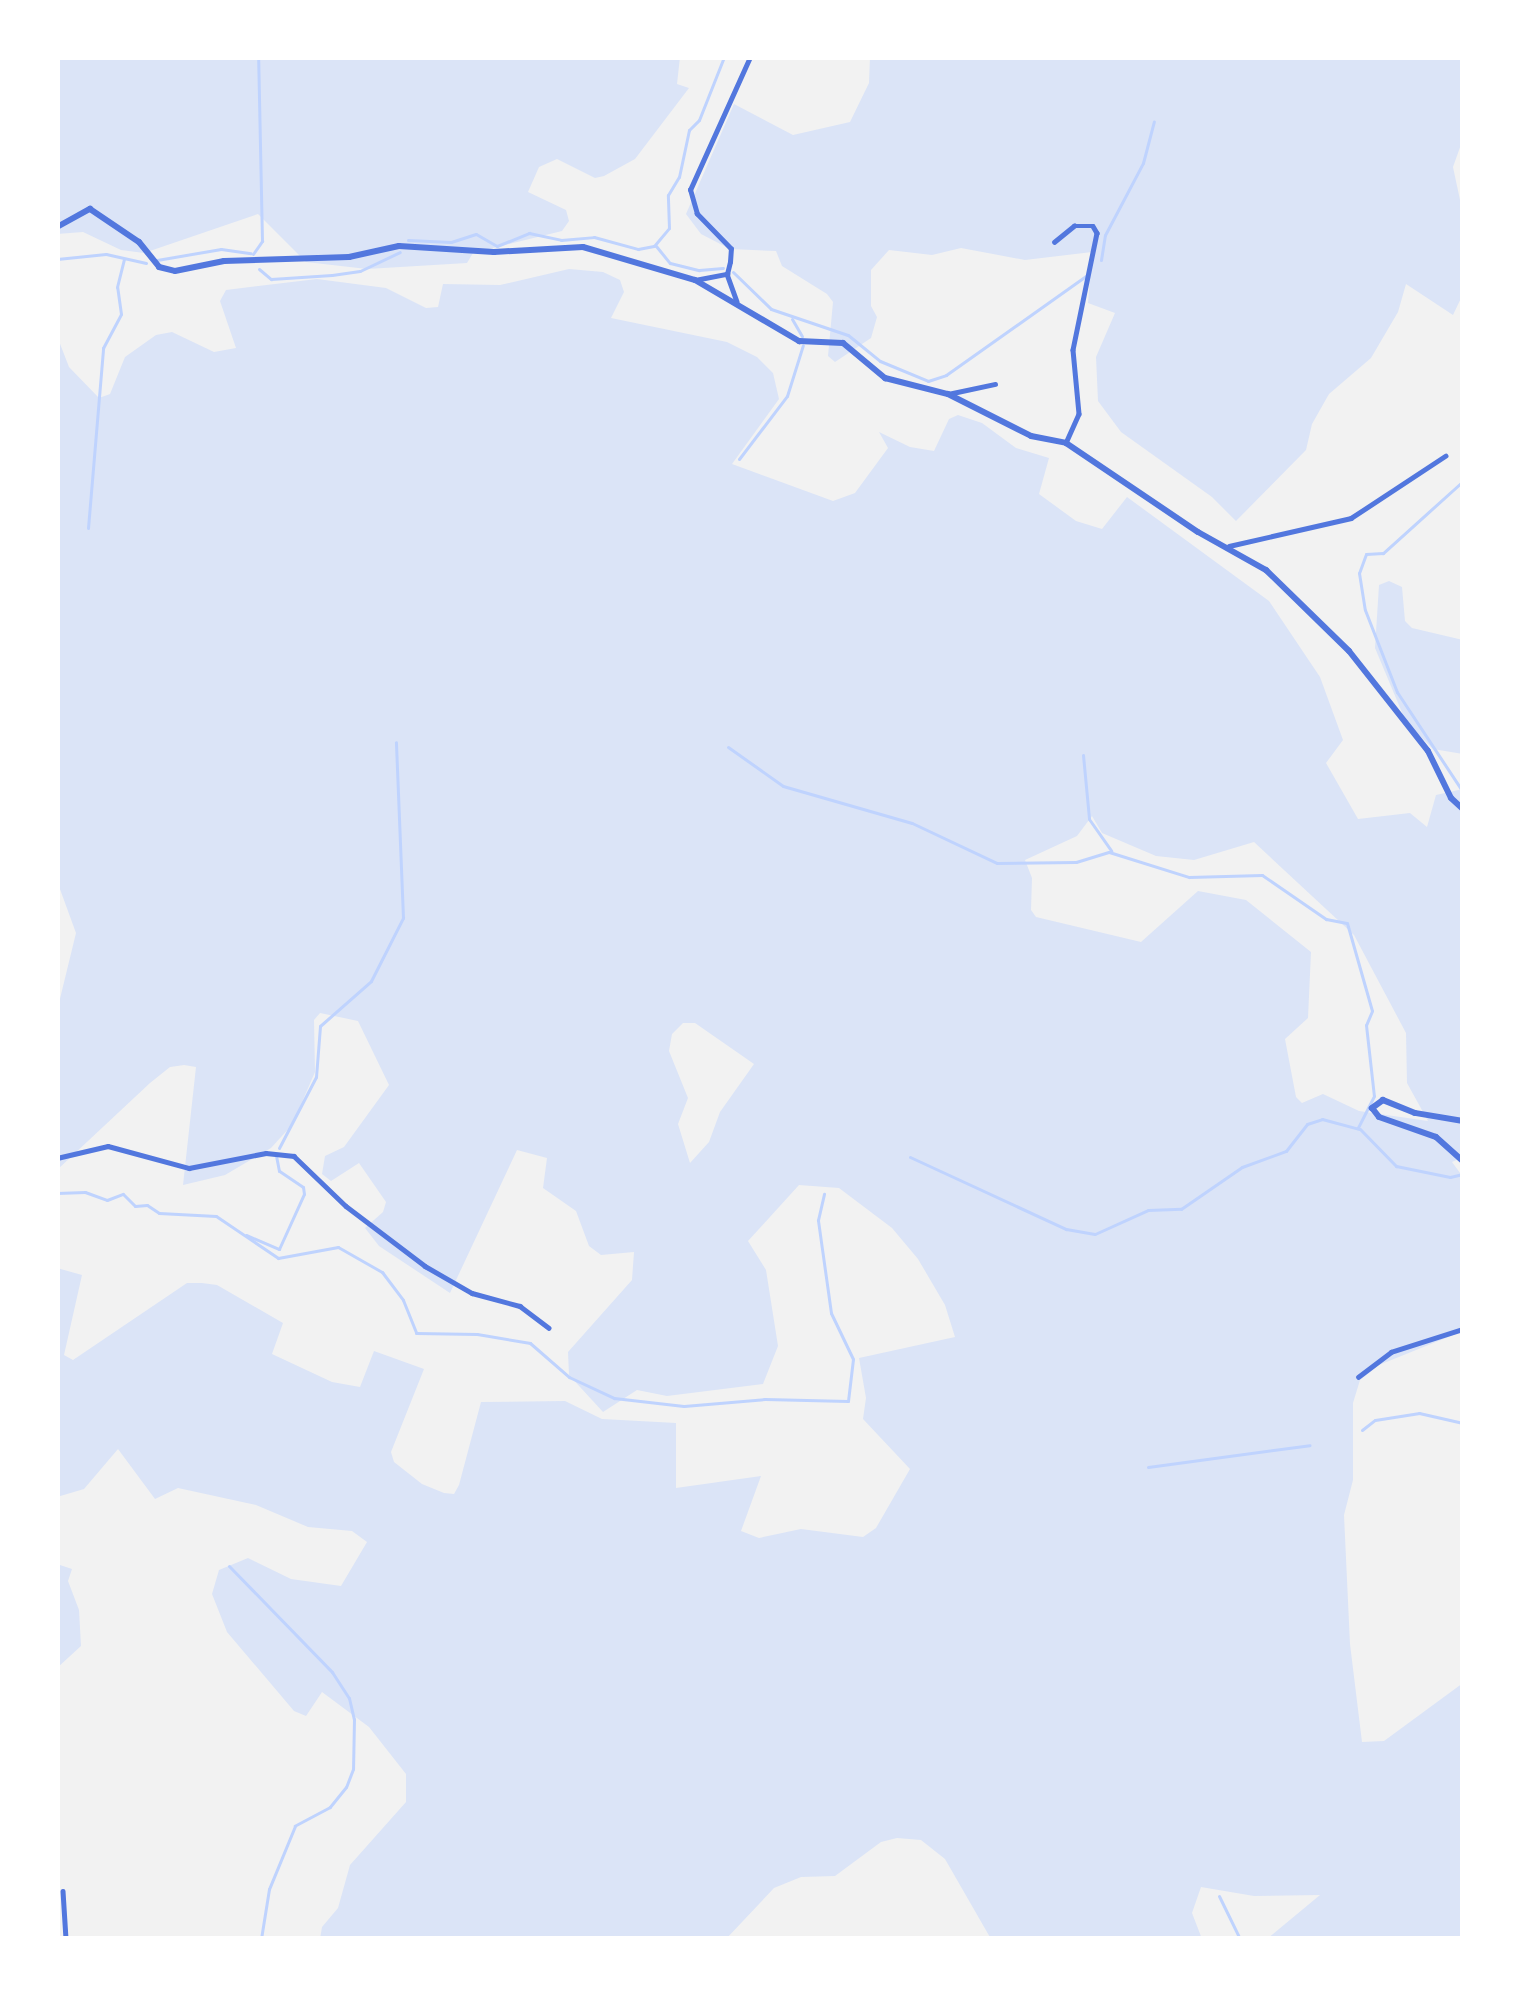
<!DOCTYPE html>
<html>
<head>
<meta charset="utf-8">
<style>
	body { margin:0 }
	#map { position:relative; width:1520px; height:1996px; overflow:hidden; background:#f2f2f2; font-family:"Archivo Narrow",sans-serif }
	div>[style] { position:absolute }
	.green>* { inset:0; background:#dbe4f7 }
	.stream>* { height:3px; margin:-1.5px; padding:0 1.5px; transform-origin:1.5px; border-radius:1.5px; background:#bfd3fe }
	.minor>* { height:4.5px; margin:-2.25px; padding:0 2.25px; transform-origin:2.25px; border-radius:2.25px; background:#5277de }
	.tertiary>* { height:6px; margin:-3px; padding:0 3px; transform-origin:3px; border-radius:3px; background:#5277de }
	span { translate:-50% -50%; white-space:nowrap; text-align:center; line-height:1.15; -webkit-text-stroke:9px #fff; paint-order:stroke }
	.frame { position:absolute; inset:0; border:60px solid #fff; pointer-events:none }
</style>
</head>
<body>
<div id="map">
	<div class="green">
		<div style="clip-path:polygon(57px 57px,680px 57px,677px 84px,689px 88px,635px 159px,604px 176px,595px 178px,557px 159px,539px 167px,528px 192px,566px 210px,569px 221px,562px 231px,473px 253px,467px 263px,367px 269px,306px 262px,258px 214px,144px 253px,121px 250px,83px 232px,57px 234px)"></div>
		<div style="clip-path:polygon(870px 57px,1463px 57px,1463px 139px,1453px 167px,1463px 214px,1463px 294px,1453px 315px,1406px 284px,1398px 312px,1371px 358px,1329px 394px,1312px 424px,1306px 450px,1236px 521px,1212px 497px,1121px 432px,1098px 401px,1096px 357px,1115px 313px,1088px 303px,1092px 252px,1025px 260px,961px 248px,932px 255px,889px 250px,871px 270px,871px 306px,877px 317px,871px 338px,835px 362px,828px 356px,833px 302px,827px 294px,782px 266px,776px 251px,730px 249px,701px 234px,686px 214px,734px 104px,793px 135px,850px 122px,869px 83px)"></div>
		<div style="clip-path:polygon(evenodd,569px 269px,603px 272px,620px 280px,624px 292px,611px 318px,727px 342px,757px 357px,773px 373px,779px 399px,732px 464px,833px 501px,855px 493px,888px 448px,879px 432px,910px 447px,934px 451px,949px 419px,958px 415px,982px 423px,1016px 448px,1049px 458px,1039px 494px,1076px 521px,1102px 529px,1127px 497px,1269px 601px,1320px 677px,1343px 740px,1326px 763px,1358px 819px,1410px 813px,1427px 827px,1436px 795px,1463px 789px,1463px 1157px,1452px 1162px,1463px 1177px,1463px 1331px,1379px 1365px,1360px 1380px,1353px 1403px,1353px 1480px,1344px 1515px,1350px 1644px,1362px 1742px,1384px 1741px,1463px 1683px,1463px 1939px,1267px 1939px,1320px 1895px,1254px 1896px,1201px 1887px,1192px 1913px,1202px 1939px,991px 1939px,945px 1859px,921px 1840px,897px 1838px,881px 1842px,835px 1876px,801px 1877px,774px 1888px,726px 1939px,320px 1939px,322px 1927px,338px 1908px,350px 1865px,406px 1802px,406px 1774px,369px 1727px,322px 1692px,306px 1716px,294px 1711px,227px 1632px,212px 1594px,219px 1570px,248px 1558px,291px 1579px,341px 1586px,367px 1542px,352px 1531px,308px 1527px,256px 1505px,178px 1488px,155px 1499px,118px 1449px,84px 1489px,57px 1497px,57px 1268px,82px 1275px,64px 1355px,73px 1360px,187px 1283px,202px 1283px,217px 1285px,283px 1323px,272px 1354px,332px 1382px,360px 1387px,374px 1351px,424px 1369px,391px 1452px,394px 1462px,422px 1484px,444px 1493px,454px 1494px,459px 1485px,481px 1402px,565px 1401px,602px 1419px,676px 1423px,676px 1488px,761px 1476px,741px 1531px,759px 1538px,801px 1529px,863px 1537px,876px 1528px,910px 1469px,863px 1419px,866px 1398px,859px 1358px,955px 1337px,945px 1305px,918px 1259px,892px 1228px,839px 1188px,799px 1185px,748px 1241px,766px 1270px,778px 1346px,763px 1384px,667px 1396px,637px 1390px,603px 1412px,569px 1375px,568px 1352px,632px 1280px,634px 1252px,601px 1255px,589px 1246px,576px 1211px,543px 1188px,547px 1158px,517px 1150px,450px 1293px,379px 1246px,365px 1228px,383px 1212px,386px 1202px,359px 1163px,331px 1181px,322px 1174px,325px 1156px,344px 1147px,389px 1085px,358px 1021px,320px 1013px,314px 1020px,315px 1072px,292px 1125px,271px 1148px,225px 1175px,183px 1185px,196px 1067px,184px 1065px,170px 1067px,150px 1083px,57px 1170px,57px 1011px,76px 933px,57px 881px,57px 336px,69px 367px,99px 398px,110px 394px,125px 357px,156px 335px,172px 332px,214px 352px,236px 348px,220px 301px,226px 290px,317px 279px,386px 288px,426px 308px,438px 307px,443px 284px,500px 285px,569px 269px,1092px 816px,1102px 833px,1156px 856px,1194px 860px,1254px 842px,1354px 935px,1406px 1033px,1407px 1083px,1428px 1121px,1359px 1111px,1323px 1094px,1302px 1103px,1296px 1097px,1285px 1039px,1308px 1018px,1311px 952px,1246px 900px,1198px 891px,1141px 942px,1036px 917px,1031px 910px,1032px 878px,1025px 860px,1077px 836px,1092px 816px,569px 269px,683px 1023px,695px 1023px,754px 1064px,720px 1112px,709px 1142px,690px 1163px,678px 1124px,688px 1098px,669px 1051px,672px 1034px,683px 1023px)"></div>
		<div style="clip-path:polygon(1389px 581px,1402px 587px,1405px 621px,1412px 628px,1463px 640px,1463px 754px,1433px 749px,1406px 722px,1375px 648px,1379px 585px)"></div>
		<div style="clip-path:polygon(57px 1564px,72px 1569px,68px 1581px,79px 1610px,81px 1646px,57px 1668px)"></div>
	</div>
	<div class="stream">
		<div style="left:408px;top:240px;width:43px;rotate:2.7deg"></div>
		<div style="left:451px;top:242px;width:26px;rotate:-18deg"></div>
		<div style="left:476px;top:234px;width:24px;rotate:30deg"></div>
		<div style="left:497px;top:246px;width:35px;rotate:-22deg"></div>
		<div style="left:529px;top:233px;width:33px;rotate:12deg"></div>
		<div style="left:561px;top:240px;width:33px;rotate:-5deg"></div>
		<div style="left:594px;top:237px;width:46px;rotate:15.3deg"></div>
		<div style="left:638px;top:249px;width:16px;rotate:-11deg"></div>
		<div style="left:654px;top:246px;width:23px;rotate:-50deg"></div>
		<div style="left:669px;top:228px;width:33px;rotate:-92deg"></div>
		<div style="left:668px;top:195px;width:21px;rotate:-59deg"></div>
		<div style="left:679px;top:177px;width:48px;rotate:-78deg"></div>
		<div style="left:689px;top:130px;width:14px;rotate:-45deg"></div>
		<div style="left:699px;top:120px;width:68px;rotate:-68.4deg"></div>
		<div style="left:656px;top:246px;width:22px;rotate:51deg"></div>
		<div style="left:670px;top:263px;width:30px;rotate:14deg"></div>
		<div style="left:699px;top:270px;width:24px;rotate:-5deg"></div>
		<div style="left:253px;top:254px;width:16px;rotate:-55deg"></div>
		<div style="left:262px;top:241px;width:184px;rotate:-91.2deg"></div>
		<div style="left:57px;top:259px;width:49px;rotate:-5.8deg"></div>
		<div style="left:106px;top:254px;width:41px;rotate:12.7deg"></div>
		<div style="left:157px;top:260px;width:65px;rotate:-9.8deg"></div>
		<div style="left:221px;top:249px;width:30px;rotate:8deg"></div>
		<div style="left:1101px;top:260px;width:25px;rotate:-81deg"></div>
		<div style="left:1105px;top:235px;width:81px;rotate:-62.2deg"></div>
		<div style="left:1143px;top:163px;width:43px;rotate:-75.3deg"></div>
		<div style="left:259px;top:269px;width:16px;rotate:40deg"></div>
		<div style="left:271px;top:279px;width:61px;rotate:-3.8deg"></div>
		<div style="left:332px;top:275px;width:28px;rotate:-8deg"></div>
		<div style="left:360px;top:271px;width:44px;rotate:-25.4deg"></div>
		<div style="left:733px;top:272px;width:53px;rotate:44.2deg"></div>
		<div style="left:771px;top:309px;width:81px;rotate:18.7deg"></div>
		<div style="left:848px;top:335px;width:41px;rotate:39.1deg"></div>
		<div style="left:880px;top:361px;width:52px;rotate:22.6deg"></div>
		<div style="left:928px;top:381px;width:19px;rotate:-18deg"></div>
		<div style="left:946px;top:375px;width:173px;rotate:-35.3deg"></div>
		<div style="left:792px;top:319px;width:20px;rotate:60deg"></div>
		<div style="left:739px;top:459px;width:79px;rotate:-52.7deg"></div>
		<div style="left:787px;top:396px;width:53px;rotate:-72.6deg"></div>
		<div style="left:1463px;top:481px;width:108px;rotate:138deg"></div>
		<div style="left:1383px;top:553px;width:17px;rotate:177deg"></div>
		<div style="left:1366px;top:554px;width:20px;rotate:110deg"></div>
		<div style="left:1359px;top:573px;width:37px;rotate:81deg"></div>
		<div style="left:1365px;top:610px;width:88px;rotate:68.7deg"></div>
		<div style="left:1397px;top:692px;width:120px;rotate:56.6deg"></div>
		<div style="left:88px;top:528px;width:181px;rotate:-85.2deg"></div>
		<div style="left:103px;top:348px;width:38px;rotate:-62deg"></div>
		<div style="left:121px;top:314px;width:27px;rotate:-98deg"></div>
		<div style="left:117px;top:287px;width:29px;rotate:-76deg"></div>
		<div style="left:728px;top:747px;width:67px;rotate:35.3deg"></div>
		<div style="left:783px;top:786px;width:134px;rotate:16deg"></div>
		<div style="left:912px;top:823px;width:94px;rotate:25.2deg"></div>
		<div style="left:997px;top:863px;width:79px;rotate:-0.7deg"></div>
		<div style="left:1076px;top:862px;width:34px;rotate:-17deg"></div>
		<div style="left:1109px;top:852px;width:84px;rotate:17.4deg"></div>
		<div style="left:1189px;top:877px;width:73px;rotate:-1.6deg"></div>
		<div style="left:1262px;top:875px;width:78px;rotate:34.5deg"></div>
		<div style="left:1326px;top:919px;width:21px;rotate:11deg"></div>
		<div style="left:1347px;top:923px;width:91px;rotate:74.1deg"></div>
		<div style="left:1372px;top:1011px;width:15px;rotate:113deg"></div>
		<div style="left:1366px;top:1025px;width:71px;rotate:83.6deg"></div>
		<div style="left:1374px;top:1096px;width:36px;rotate:117deg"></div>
		<div style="left:1083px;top:755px;width:64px;rotate:84.6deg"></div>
		<div style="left:1089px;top:819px;width:39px;rotate:55deg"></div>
		<div style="left:279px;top:1148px;width:80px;rotate:-62.5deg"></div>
		<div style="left:316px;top:1077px;width:51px;rotate:-85.5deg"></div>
		<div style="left:320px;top:1026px;width:68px;rotate:-41.4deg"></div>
		<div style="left:371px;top:981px;width:71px;rotate:-63.1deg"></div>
		<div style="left:403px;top:918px;width:176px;rotate:-92.3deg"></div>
		<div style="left:910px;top:1157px;width:172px;rotate:24.8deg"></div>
		<div style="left:1066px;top:1229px;width:29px;rotate:10deg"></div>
		<div style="left:1095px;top:1234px;width:58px;rotate:-24.4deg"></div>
		<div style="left:1148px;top:1210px;width:33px;rotate:-2deg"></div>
		<div style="left:1181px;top:1209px;width:74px;rotate:-34.5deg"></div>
		<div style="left:1242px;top:1167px;width:47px;rotate:-20deg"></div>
		<div style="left:1286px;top:1151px;width:34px;rotate:-52deg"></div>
		<div style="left:1307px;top:1124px;width:16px;rotate:-18deg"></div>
		<div style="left:1322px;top:1119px;width:39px;rotate:15deg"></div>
		<div style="left:1360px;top:1129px;width:52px;rotate:45.8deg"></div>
		<div style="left:1396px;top:1166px;width:55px;rotate:11.5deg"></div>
		<div style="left:1450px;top:1177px;width:13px;rotate:-13deg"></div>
		<div style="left:57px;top:1193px;width:28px;rotate:-2deg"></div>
		<div style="left:85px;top:1192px;width:23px;rotate:20deg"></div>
		<div style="left:107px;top:1200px;width:17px;rotate:-21deg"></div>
		<div style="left:123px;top:1194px;width:17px;rotate:45deg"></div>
		<div style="left:135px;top:1206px;width:12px;rotate:-5deg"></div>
		<div style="left:147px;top:1205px;width:14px;rotate:34deg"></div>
		<div style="left:159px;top:1213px;width:57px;rotate:3deg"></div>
		<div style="left:216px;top:1216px;width:75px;rotate:34.1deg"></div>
		<div style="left:278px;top:1258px;width:61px;rotate:-10.4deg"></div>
		<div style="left:338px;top:1247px;width:51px;rotate:29.6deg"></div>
		<div style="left:382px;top:1272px;width:35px;rotate:53deg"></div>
		<div style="left:403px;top:1300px;width:35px;rotate:68deg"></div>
		<div style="left:416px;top:1333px;width:61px;rotate:0.9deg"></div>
		<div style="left:477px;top:1334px;width:54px;rotate:9.6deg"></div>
		<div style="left:530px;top:1343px;width:52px;rotate:41.1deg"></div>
		<div style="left:569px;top:1377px;width:50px;rotate:25deg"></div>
		<div style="left:614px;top:1398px;width:70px;rotate:6.5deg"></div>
		<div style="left:684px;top:1406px;width:81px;rotate:-4.9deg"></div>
		<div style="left:765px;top:1399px;width:83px;rotate:1.4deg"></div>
		<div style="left:848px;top:1401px;width:42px;rotate:-83.2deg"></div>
		<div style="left:853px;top:1359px;width:51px;rotate:-115.6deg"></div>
		<div style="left:831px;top:1313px;width:94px;rotate:-98deg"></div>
		<div style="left:818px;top:1220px;width:27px;rotate:-77deg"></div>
		<div style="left:246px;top:1235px;width:36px;rotate:23deg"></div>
		<div style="left:279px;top:1249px;width:60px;rotate:-65.6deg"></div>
		<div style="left:304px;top:1194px;width:7px;rotate:-98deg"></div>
		<div style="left:303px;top:1187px;width:29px;rotate:-146deg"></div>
		<div style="left:279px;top:1171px;width:15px;rotate:-101deg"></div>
		<div style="left:1362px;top:1430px;width:16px;rotate:-38deg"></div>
		<div style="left:1375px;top:1420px;width:45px;rotate:-9deg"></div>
		<div style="left:1419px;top:1413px;width:45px;rotate:12.8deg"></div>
		<div style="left:1148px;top:1467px;width:163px;rotate:-7.7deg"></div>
		<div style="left:229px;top:1566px;width:148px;rotate:45.8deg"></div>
		<div style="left:332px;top:1672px;width:31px;rotate:57deg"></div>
		<div style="left:349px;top:1698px;width:22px;rotate:77deg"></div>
		<div style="left:354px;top:1719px;width:50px;rotate:91.1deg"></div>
		<div style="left:353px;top:1769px;width:19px;rotate:111deg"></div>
		<div style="left:346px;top:1787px;width:26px;rotate:129deg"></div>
		<div style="left:330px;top:1807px;width:40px;rotate:152deg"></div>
		<div style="left:295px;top:1826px;width:68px;rotate:112.4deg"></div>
		<div style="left:269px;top:1889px;width:51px;rotate:99.1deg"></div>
		<div style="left:1219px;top:1896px;width:48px;rotate:64deg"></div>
	</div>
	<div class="minor">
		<div style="left:1054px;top:242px;width:26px;rotate:-39deg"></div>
		<div style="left:1074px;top:226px;width:19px"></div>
		<div style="left:1093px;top:226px;width:8px;rotate:60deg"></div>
		<div style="left:1097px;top:233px;width:119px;rotate:101.6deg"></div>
		<div style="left:1073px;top:350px;width:64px;rotate:84.6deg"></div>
		<div style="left:1079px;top:414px;width:32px;rotate:114deg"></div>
		<div style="left:727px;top:274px;width:29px;rotate:70deg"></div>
		<div style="left:695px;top:280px;width:33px;rotate:-11deg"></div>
		<div style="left:727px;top:274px;width:12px;rotate:-76deg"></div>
		<div style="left:730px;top:262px;width:13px;rotate:-86deg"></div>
		<div style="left:731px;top:249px;width:49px;rotate:-134.2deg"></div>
		<div style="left:697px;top:214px;width:25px;rotate:-106deg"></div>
		<div style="left:690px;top:190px;width:146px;rotate:-65.7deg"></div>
		<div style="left:948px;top:394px;width:48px;rotate:-12deg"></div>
		<div style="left:1229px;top:546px;width:125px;rotate:-12.9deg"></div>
		<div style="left:1351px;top:518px;width:113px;rotate:-33.4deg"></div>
		<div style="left:57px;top:1158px;width:52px;rotate:-13.2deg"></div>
		<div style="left:108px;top:1146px;width:84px;rotate:15.2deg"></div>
		<div style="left:189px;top:1168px;width:78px;rotate:-11deg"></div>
		<div style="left:266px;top:1153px;width:28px;rotate:6deg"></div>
		<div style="left:294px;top:1156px;width:72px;rotate:43.9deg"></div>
		<div style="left:346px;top:1206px;width:99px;rotate:37.2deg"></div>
		<div style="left:425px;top:1266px;width:54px;rotate:29.9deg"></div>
		<div style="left:472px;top:1293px;width:50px;rotate:15.2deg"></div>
		<div style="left:520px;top:1306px;width:36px;rotate:37deg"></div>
		<div style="left:1358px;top:1377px;width:41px;rotate:-37.1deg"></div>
		<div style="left:1391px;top:1352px;width:76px;rotate:-17.7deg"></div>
		<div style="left:63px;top:1891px;width:48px;rotate:86.4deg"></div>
	</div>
	<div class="tertiary">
		<div style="left:57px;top:227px;width:38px;rotate:-29deg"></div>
		<div style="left:90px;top:209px;width:59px;rotate:34deg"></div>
		<div style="left:139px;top:242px;width:32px;rotate:51deg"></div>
		<div style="left:159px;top:267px;width:16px;rotate:14deg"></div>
		<div style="left:175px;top:271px;width:50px;rotate:-11.5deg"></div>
		<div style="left:224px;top:261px;width:125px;rotate:-1.8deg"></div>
		<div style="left:349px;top:257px;width:51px;rotate:-12.4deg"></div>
		<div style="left:399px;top:246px;width:95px;rotate:3.6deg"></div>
		<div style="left:494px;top:252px;width:89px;rotate:-3.2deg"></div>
		<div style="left:583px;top:247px;width:117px;rotate:16.4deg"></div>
		<div style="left:695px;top:280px;width:121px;rotate:30.4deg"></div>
		<div style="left:799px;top:341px;width:44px;rotate:2.6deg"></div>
		<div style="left:843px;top:343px;width:55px;rotate:39.8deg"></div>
		<div style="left:885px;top:378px;width:65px;rotate:14.3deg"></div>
		<div style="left:948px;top:394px;width:93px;rotate:26.8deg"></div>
		<div style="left:1031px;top:436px;width:36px;rotate:11deg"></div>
		<div style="left:1066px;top:443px;width:159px;rotate:34deg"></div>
		<div style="left:1198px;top:532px;width:78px;rotate:29.2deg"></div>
		<div style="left:1266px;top:570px;width:116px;rotate:44.3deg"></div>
		<div style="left:1349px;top:651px;width:127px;rotate:51.7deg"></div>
		<div style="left:1428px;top:751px;width:52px;rotate:63.9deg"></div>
		<div style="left:1451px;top:798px;width:16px;rotate:43deg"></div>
		<div style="left:1463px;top:1121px;width:49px;rotate:-170.5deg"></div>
		<div style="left:1415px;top:1113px;width:35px;rotate:-158deg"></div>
		<div style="left:1383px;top:1100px;width:14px;rotate:144deg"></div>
		<div style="left:1372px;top:1108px;width:11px;rotate:52deg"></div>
		<div style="left:1379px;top:1117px;width:60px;rotate:19.3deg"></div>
		<div style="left:1436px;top:1137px;width:36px;rotate:42deg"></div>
	</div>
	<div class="frame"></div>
</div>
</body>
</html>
